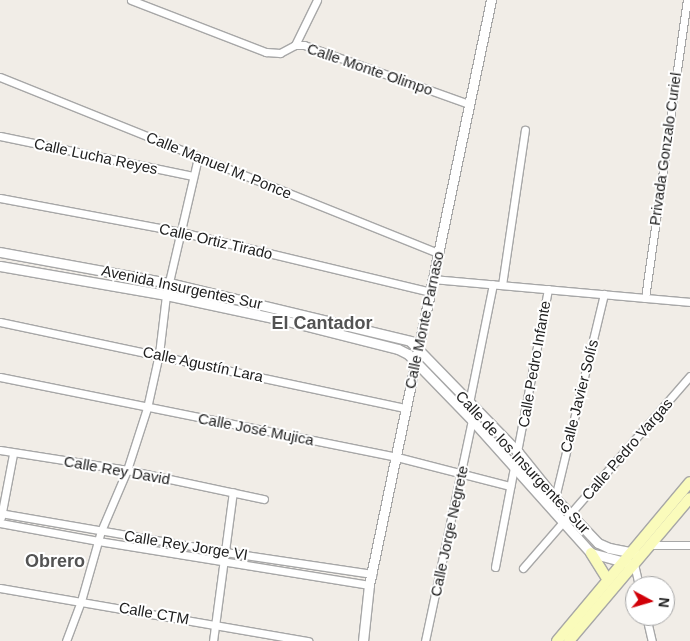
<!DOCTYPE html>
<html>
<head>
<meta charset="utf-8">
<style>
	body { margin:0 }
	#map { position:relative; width:690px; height:641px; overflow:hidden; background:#f1ede7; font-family:Arial,sans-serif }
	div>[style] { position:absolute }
	.roads { filter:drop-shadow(1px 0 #a7a7a7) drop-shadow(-1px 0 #a7a7a7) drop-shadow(0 1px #a7a7a7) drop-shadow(0 -1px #a7a7a7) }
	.minor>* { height:7px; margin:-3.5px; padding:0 3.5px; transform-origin:3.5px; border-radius:3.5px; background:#fff }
	.tertiary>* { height:9px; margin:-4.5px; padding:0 4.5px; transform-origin:4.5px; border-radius:4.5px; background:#fff }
	.secondary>* { height:10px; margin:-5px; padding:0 5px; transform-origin:5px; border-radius:5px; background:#fafbbb }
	span { translate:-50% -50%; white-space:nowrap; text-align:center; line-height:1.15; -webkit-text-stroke:4px #fff; paint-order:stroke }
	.street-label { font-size:15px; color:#202020 }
	.quarter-label { font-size:18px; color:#535353; font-weight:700 }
	.north { position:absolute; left:625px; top:576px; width:50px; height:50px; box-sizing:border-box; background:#fff; border:1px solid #a6a6a6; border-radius:50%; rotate:96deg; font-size:14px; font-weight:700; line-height:20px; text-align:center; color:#202020 }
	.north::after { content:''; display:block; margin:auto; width:18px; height:22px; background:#d10008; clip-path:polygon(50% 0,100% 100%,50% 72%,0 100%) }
</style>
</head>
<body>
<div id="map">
	<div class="roads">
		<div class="minor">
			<div style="left:131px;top:0;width:145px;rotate:21.1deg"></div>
			<div style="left:266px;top:52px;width:14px;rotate:4deg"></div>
			<div style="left:280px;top:53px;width:17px;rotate:-28deg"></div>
			<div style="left:295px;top:45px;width:9px"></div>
			<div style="left:304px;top:45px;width:175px;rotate:19.7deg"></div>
			<div style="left:295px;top:45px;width:50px;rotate:-63.9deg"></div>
			<div style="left:0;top:77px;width:472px;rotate:21.9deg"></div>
			<div style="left:0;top:136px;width:197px;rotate:11.7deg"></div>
			<div style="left:0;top:198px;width:184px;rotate:10.6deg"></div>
			<div style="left:181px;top:232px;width:256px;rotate:13.5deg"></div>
			<div style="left:433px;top:279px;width:258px;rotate:5.1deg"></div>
			<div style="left:502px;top:285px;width:157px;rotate:-81.6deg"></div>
			<div style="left:645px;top:298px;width:301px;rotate:-82deg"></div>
			<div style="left:0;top:322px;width:415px;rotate:12deg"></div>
			<div style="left:0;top:377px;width:405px;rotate:11.4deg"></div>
			<div style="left:397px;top:457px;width:117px;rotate:14.4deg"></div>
			<div style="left:469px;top:403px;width:121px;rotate:-78.6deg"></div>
			<div style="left:0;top:450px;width:129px;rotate:8.9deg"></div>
			<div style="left:127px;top:470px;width:140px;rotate:12deg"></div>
			<div style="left:555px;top:498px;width:210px;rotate:-76.5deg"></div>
			<div style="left:0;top:513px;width:228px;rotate:9.8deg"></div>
			<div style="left:225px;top:552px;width:149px;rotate:8.5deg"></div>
			<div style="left:1px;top:517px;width:64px;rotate:-79.2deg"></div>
			<div style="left:0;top:523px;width:100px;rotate:10.4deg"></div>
			<div style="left:98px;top:541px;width:275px;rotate:9.2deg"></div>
			<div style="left:650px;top:545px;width:40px"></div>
			<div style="left:634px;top:564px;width:23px;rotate:77deg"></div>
			<div style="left:495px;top:567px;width:283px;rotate:-79.2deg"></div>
			<div style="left:523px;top:568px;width:254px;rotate:-49deg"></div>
			<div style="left:0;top:588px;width:313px;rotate:9.8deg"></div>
			<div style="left:646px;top:616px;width:26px;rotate:77deg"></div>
			<div style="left:66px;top:641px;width:43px;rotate:-69.4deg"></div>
			<div style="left:81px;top:601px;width:73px;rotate:-74.1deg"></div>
			<div style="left:101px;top:531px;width:66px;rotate:-66.9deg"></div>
			<div style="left:127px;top:470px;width:65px;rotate:-72.1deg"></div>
			<div style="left:147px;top:408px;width:55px;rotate:-77.5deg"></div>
			<div style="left:159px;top:354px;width:59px;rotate:-83.2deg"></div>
			<div style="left:166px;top:295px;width:142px;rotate:-76.9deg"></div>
			<div style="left:213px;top:641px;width:150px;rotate:-82.4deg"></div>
			<div style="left:425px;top:641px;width:226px;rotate:-78deg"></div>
		</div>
		<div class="tertiary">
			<div style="left:0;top:252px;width:172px;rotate:10.4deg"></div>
			<div style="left:169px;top:283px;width:248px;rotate:13.5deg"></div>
			<div style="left:410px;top:341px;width:155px;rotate:45.8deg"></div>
			<div style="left:518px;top:452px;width:59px;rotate:51.2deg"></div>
			<div style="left:555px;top:498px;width:62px;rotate:46.3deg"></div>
			<div style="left:598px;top:543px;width:12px;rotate:24deg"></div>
			<div style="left:609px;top:548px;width:26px;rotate:11deg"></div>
			<div style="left:0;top:266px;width:169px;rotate:9.9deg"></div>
			<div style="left:166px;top:295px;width:124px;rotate:12.1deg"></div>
			<div style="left:287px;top:321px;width:114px;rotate:14.2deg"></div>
			<div style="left:398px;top:349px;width:11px;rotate:27deg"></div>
			<div style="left:408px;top:354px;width:92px;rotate:45.9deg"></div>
			<div style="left:472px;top:420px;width:178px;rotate:48.2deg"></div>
			<div style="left:591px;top:553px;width:39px;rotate:15deg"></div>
			<div style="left:363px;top:641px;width:56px;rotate:-83.9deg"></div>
			<div style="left:369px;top:585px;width:598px;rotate:-78.22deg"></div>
		</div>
		<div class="secondary">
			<div style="left:591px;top:553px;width:32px;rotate:58deg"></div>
			<div style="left:557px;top:641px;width:207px;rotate:-50.1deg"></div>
			<div style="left:569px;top:641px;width:187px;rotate:-49.8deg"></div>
		</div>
	</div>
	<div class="street-label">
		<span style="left:370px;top:69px;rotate:19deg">Calle Monte Olimpo</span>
		<span style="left:665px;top:149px;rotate:-82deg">Privada Gonzalo Curiel</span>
		<span style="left:96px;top:156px;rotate:12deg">Calle Lucha Reyes</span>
		<span style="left:219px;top:165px;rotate:22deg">Calle Manuel M. Ponce</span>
		<span style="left:216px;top:241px;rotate:13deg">Calle Ortiz Tirado</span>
		<span style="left:182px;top:287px;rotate:12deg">Avenida Insurgentes Sur</span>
		<span style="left:424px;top:320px;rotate:-78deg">Calle Monte Parnaso</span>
		<span style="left:203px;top:364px;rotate:12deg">Calle Agustín Lara</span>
		<span style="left:534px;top:364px;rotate:-80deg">Calle Pedro Infante</span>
		<span style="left:579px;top:396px;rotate:-76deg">Calle Javier Solís</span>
		<span style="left:256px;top:429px;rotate:11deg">Calle José Mujica</span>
		<span style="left:627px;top:449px;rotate:-49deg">Calle Pedro Vargas</span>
		<span style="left:523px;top:462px;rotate:47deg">Calle de los Insurgentes Sur</span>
		<span style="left:117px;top:470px;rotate:10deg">Calle Rey David</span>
		<span style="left:449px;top:531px;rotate:-78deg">Calle Jorge Negrete</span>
		<span style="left:186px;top:545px;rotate:9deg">Calle Rey Jorge VI</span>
		<span style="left:154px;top:613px;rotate:10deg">Calle CTM</span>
	</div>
	<div class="quarter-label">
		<span style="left:322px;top:323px">El Cantador</span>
		<span style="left:55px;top:561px">Obrero</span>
	</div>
	<div class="north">N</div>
</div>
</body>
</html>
